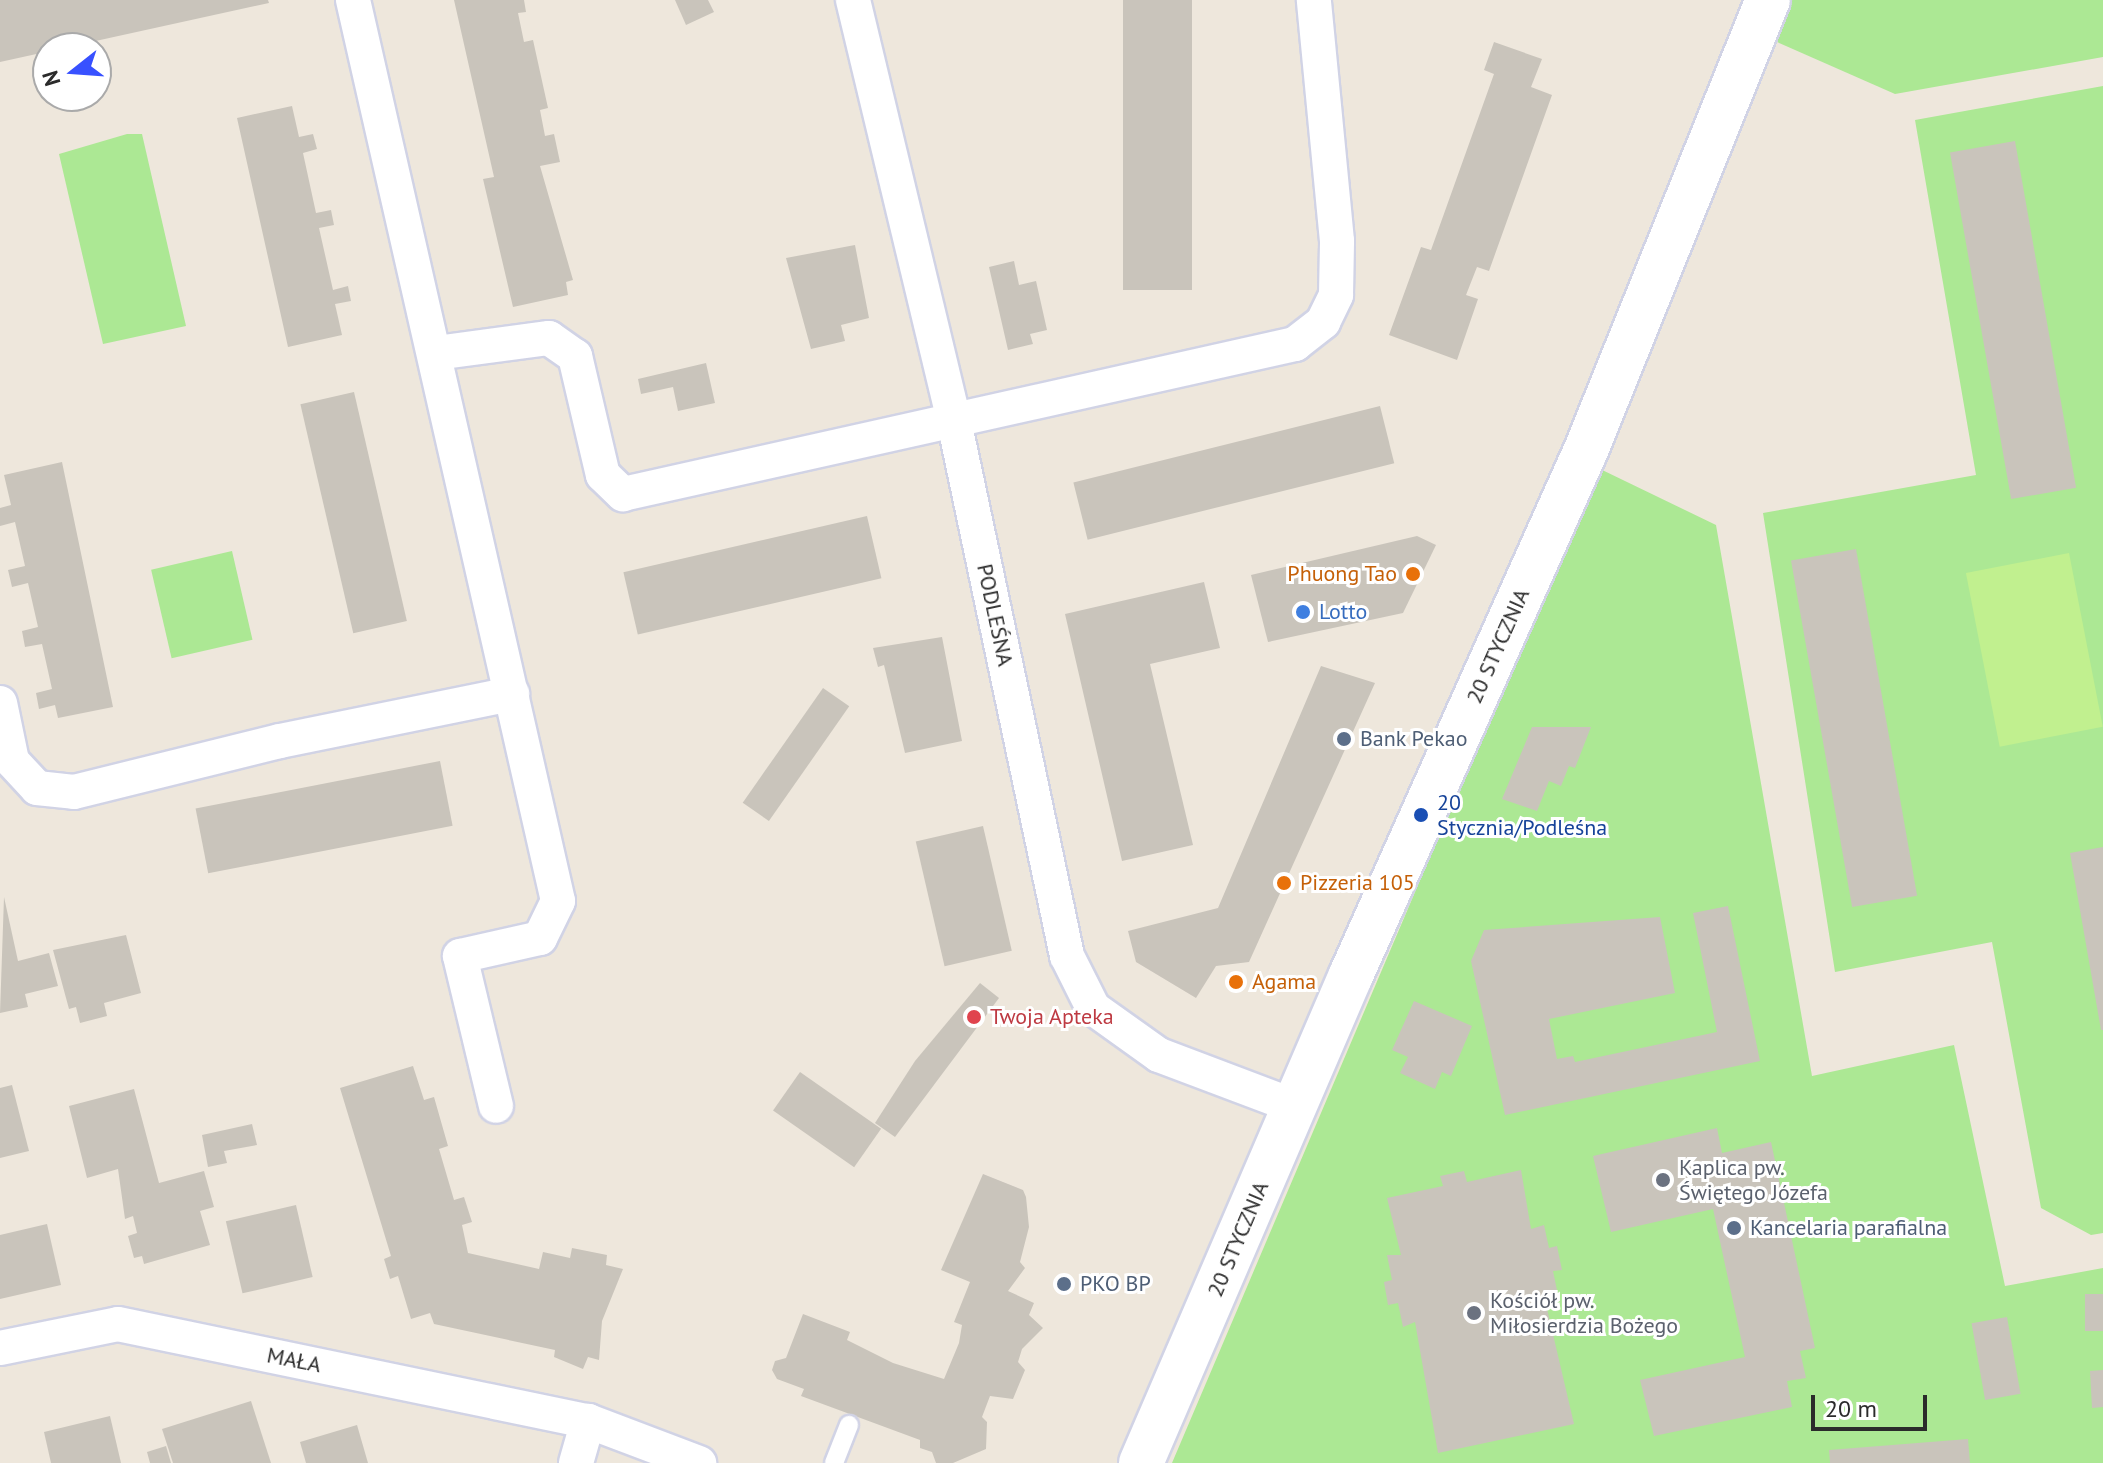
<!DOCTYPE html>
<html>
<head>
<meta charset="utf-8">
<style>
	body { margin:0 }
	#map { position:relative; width:2103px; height:1463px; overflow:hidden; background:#eee7dc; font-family:"PT Sans",sans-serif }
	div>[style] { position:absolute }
	.green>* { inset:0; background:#ace894; transform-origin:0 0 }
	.pitch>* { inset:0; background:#c1f08f; transform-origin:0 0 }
	.building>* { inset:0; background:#c9c4bb; transform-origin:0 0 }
	.roads { filter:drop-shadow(2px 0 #d1d3e5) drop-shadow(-2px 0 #d1d3e5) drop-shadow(0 2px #d1d3e5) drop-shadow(0 -2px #d1d3e5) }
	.lane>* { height:18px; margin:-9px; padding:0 9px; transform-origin:9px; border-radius:9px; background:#fff }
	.street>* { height:34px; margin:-17px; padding:0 17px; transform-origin:17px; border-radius:17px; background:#fff }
	.secondary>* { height:44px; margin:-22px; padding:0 22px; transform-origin:22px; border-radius:22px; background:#fff }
	.dots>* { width:22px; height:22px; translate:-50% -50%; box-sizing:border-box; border:4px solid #fff; border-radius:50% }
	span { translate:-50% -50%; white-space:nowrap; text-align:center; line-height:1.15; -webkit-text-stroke:6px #fff; paint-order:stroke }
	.food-label { font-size:22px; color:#c56008 }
	.right { translate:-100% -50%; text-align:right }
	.left { translate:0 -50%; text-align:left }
	.shop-label { font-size:22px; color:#366cbe }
	.street-label { font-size:22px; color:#2b2b2b }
	.service-label { font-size:22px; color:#4e5e75 }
	.transit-label { font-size:22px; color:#164399 }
	.health-label { font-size:22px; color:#be3a42 }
	.worship-label { font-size:22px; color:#5b616d }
	.north { position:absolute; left:32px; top:32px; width:80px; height:80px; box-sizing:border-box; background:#fff; border:2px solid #aaa; border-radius:50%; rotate:253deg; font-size:22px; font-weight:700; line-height:32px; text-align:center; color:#2b2b2b }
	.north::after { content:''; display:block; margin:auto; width:28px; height:36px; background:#3851ff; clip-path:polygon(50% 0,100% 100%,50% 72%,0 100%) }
	.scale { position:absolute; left:1811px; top:1395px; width:116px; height:36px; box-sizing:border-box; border:4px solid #2b2b2b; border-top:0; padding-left:10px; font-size:24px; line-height:28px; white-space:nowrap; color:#2b2b2b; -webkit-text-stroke:6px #fff; paint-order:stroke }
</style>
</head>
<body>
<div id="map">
	<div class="green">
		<div style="clip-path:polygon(1786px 0,2103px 0,2103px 57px,1895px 94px,1777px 42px)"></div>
		<div style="clip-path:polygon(2103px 86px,2103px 1233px,2091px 1235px,2041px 1208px,1992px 942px,1835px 972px,1763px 513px,1976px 475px,1915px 120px)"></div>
		<div style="clip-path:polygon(127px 134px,142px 134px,186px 326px,103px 344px,59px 154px)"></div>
		<div style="clip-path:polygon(1596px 467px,1716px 525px,1812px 1076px,1954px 1045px,2005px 1286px,2103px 1268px,2103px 1463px,1172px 1463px)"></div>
		<div style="left:232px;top:551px;width:91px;height:83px;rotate:77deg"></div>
	</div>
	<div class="pitch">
		<div style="left:2069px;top:553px;width:177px;height:105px;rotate:79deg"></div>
	</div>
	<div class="building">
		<div style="clip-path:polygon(0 0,268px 0,269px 3px,0 62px)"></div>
		<div style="clip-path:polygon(454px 0,524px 0,526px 12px,518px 13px,524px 42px,533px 40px,548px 108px,540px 110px,545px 136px,554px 134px,560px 162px,540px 166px,573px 280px,566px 282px,568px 295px,513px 307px,483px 179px,494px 177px)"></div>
		<div style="clip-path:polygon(675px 0,708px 0,714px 12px,686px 25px)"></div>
		<div style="left:1123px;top:0;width:69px;height:290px"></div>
		<div style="clip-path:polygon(1494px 42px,1542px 59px,1531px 87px,1552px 95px,1489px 271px,1477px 267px,1466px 295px,1478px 299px,1457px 360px,1389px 335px,1421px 247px,1431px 250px,1494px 74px,1484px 70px)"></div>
		<div style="clip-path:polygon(292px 106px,299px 137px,313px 134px,317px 149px,303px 153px,316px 213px,331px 210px,334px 225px,319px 228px,333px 290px,348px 286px,351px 301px,335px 304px,342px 335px,288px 347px,237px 118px)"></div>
		<div style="left:2015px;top:141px;width:352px;height:66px;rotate:80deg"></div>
		<div style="clip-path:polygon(855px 245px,869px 318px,841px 325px,845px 341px,811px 349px,786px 258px)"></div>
		<div style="clip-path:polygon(1014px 261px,1019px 285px,1036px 281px,1047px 330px,1030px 334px,1033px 344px,1008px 350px,989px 267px)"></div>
		<div style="clip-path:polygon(706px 363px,715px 403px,678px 411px,673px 387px,641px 394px,638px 379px)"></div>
		<div style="left:354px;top:392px;width:235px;height:55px;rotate:77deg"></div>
		<div style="left:1380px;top:406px;width:59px;height:316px;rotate:76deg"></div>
		<div style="clip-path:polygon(62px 462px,113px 707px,58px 718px,55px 705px,39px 709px,36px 693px,52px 689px,42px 644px,25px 647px,22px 631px,38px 627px,28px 583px,12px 587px,8px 570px,25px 566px,15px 522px,0 526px,0 508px,11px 505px,4px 475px)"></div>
		<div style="left:867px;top:516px;width:64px;height:250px;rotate:77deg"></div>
		<div style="clip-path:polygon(1417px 536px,1436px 545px,1403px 613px,1268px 642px,1251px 575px)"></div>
		<div style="left:1856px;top:549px;width:352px;height:66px;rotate:80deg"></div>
		<div style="clip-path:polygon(1204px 582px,1220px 648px,1150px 664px,1193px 845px,1122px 861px,1065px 614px)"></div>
		<div style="clip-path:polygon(942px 637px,962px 741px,905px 753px,884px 665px,878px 667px,873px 648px)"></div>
		<div style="clip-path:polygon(1321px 666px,1375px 683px,1249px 962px,1216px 966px,1196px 998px,1136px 962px,1128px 931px,1218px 908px)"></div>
		<div style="left:823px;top:688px;width:32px;height:140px;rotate:35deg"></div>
		<div style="clip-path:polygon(1532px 727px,1591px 727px,1575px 768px,1569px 766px,1561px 786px,1549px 781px,1537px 811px,1502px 799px)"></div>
		<div style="left:440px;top:761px;width:66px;height:249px;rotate:79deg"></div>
		<div style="left:983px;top:826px;width:128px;height:69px;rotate:77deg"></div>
		<div style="clip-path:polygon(2103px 847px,2103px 1030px,2101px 1030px,2070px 853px)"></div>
		<div style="clip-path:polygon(4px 897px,18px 961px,49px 953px,58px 986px,25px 994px,28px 1007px,0 1013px)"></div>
		<div style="clip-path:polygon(1728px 906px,1760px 1061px,1505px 1115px,1471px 961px,1484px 930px,1660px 917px,1675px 993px,1549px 1019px,1557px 1059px,1573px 1056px,1575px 1062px,1717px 1032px,1693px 913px)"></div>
		<div style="clip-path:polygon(126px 935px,141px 993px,104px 1003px,107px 1016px,80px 1023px,76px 1007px,69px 1009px,53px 950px)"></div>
		<div style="clip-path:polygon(980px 983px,999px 998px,895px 1137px,875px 1123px,915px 1061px)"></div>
		<div style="clip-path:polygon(1414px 1001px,1472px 1026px,1451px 1076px,1442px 1072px,1435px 1089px,1400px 1073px,1408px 1057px,1392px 1050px)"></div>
		<div style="clip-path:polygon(413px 1066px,424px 1100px,434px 1097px,448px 1146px,439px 1149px,454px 1200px,464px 1197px,472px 1222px,462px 1225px,468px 1253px,539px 1269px,543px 1252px,570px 1258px,572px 1248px,607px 1255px,606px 1265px,623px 1269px,602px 1321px,599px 1360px,588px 1357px,583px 1369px,554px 1357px,555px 1350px,434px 1324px,430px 1313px,411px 1319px,398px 1276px,390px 1279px,384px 1259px,391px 1256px,340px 1088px)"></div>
		<div style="left:800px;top:1072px;width:99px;height:47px;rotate:35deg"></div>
		<div style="clip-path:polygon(12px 1085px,29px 1151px,0 1158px,0 1088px)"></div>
		<div style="clip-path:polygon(134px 1089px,159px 1183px,204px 1171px,214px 1207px,200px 1211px,210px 1245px,144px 1264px,142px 1256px,134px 1258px,128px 1236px,137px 1233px,133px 1216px,125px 1219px,118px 1169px,87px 1178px,69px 1106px)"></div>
		<div style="clip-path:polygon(252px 1124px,257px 1145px,224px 1151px,227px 1163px,208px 1167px,202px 1135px)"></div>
		<div style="clip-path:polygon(1717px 1128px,1722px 1153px,1771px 1142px,1815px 1348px,1800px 1351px,1806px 1378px,1787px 1381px,1792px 1407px,1654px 1436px,1640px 1380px,1745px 1357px,1713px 1209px,1611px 1232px,1593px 1156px)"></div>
		<div style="clip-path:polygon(1521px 1170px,1531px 1229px,1544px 1225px,1549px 1248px,1557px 1246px,1562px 1270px,1553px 1271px,1558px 1295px,1544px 1296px,1574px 1424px,1438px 1453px,1415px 1322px,1403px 1327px,1398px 1303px,1388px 1305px,1384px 1282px,1392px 1280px,1387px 1255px,1401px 1255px,1387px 1198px,1443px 1186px,1440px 1176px,1464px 1171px,1467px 1182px)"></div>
		<div style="clip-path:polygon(983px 1174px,1023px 1190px,1026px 1197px,1029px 1227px,1020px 1262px,1025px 1268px,1008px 1291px,1034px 1303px,1029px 1315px,1043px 1328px,1022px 1349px,1018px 1362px,1025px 1370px,1013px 1399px,990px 1396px,982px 1417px,987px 1422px,986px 1449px,953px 1463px,936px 1463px,932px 1452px,920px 1448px,920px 1440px,801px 1396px,804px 1389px,777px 1379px,772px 1370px,775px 1361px,786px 1358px,803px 1314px,850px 1332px,847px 1340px,893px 1363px,944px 1379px,959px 1343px,962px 1325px,954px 1322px,970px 1282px,941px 1270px)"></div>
		<div style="left:296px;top:1205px;width:74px;height:72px;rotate:77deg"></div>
		<div style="clip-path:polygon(47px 1224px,61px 1285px,0 1299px,0 1235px)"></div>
		<div style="left:2103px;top:1294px;width:37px;height:18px;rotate:90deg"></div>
		<div style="left:2007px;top:1317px;width:78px;height:36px;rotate:80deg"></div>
		<div style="clip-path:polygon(2103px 1370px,2103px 1407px,2092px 1408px,2090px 1371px)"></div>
		<div style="clip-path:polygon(251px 1401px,271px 1463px,173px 1463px,162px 1429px)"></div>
		<div style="clip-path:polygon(110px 1416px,121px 1463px,51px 1463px,44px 1432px)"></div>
		<div style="clip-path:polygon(357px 1425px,368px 1463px,306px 1463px,300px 1442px)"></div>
		<div style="clip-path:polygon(1968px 1439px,1970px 1463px,1830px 1463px,1829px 1450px)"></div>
		<div style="clip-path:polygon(166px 1446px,171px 1463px,150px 1463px,147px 1452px)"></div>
	</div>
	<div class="roads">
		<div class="lane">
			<div style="left:834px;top:1463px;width:41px;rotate:-68.5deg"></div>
		</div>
		<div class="street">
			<div style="left:353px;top:0;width:924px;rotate:77.18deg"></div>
			<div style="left:558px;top:901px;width:41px;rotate:115.9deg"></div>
			<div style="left:540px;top:938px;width:82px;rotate:167.3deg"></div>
			<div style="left:460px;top:956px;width:154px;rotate:76.5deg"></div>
			<div style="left:853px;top:0;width:433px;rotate:76.5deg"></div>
			<div style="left:954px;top:421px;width:547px;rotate:78.07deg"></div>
			<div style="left:1067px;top:956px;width:58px;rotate:63.4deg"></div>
			<div style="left:1093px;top:1008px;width:81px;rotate:35.5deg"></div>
			<div style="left:1159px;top:1055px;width:144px;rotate:20.7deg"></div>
			<div style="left:436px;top:353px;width:114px;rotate:-7.6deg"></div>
			<div style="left:549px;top:338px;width:32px;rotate:35deg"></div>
			<div style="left:575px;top:356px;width:122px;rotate:76.8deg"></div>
			<div style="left:603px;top:475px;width:28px;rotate:44deg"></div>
			<div style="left:623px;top:494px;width:689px;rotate:-12.58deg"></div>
			<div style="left:1295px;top:344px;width:36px;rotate:-38deg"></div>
			<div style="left:1323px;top:322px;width:30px;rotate:-64deg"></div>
			<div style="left:1336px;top:295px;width:54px;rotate:-88.9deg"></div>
			<div style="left:1337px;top:241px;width:242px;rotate:-95.5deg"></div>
			<div style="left:0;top:703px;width:59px;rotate:78.3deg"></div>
			<div style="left:12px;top:761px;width:37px;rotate:47deg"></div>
			<div style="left:37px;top:788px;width:37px;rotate:6deg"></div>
			<div style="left:74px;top:792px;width:212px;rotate:-13.9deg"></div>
			<div style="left:280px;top:741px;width:237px;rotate:-11.5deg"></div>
			<div style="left:0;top:1348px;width:120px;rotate:-11.5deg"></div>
			<div style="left:118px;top:1324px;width:480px;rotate:11.7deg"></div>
			<div style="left:588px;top:1421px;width:119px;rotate:20.7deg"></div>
			<div style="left:576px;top:1463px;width:44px;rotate:-74.1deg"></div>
		</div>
		<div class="secondary">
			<div style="left:1141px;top:1463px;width:531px;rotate:-66.72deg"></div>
			<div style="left:1351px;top:975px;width:575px;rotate:-65.89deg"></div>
			<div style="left:1586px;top:450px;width:485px;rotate:-68deg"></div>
		</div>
	</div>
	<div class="dots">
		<div style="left:1413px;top:574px;background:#e8710a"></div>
		<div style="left:1303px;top:612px;background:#3f7fe0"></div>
		<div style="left:1344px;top:739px;background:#5c6f8a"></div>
		<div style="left:1421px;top:815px;background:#1a4fb4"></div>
		<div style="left:1284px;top:883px;background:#e8710a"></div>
		<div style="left:1236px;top:982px;background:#e8710a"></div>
		<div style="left:974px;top:1017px;background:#e0444e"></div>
		<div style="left:1663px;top:1180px;background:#6b7280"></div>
		<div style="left:1734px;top:1228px;background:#5c6f8a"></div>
		<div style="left:1064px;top:1284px;background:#5c6f8a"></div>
		<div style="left:1474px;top:1313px;background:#6b7280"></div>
	</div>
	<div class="food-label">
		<span class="right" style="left:1397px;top:574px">Phuong Tao</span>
		<span class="left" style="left:1300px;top:883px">Pizzeria 105</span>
		<span class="left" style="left:1252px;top:982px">Agama</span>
	</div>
	<div class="shop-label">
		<span class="left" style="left:1319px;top:612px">Lotto</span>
	</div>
	<div class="street-label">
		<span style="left:995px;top:615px;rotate:78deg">PODLEŚNA</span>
		<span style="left:1498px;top:646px;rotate:-66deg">20 STYCZNIA</span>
		<span style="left:1238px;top:1239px;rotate:-67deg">20 STYCZNIA</span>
		<span style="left:294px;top:1360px;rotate:11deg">MAŁA</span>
	</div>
	<div class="service-label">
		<span class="left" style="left:1360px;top:739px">Bank Pekao</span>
		<span class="left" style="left:1750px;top:1228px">Kancelaria parafialna</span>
		<span class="left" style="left:1080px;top:1284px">PKO BP</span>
	</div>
	<div class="transit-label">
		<span class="left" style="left:1437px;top:815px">20<br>Stycznia/Podleśna</span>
	</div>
	<div class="health-label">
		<span class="left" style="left:990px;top:1017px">Twoja Apteka</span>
	</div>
	<div class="worship-label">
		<span class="left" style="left:1679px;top:1180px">Kaplica pw.<br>Świętego Józefa</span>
		<span class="left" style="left:1490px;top:1313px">Kościół pw.<br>Miłosierdzia Bożego</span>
	</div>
	<div class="north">N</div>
	<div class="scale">20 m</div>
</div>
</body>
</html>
